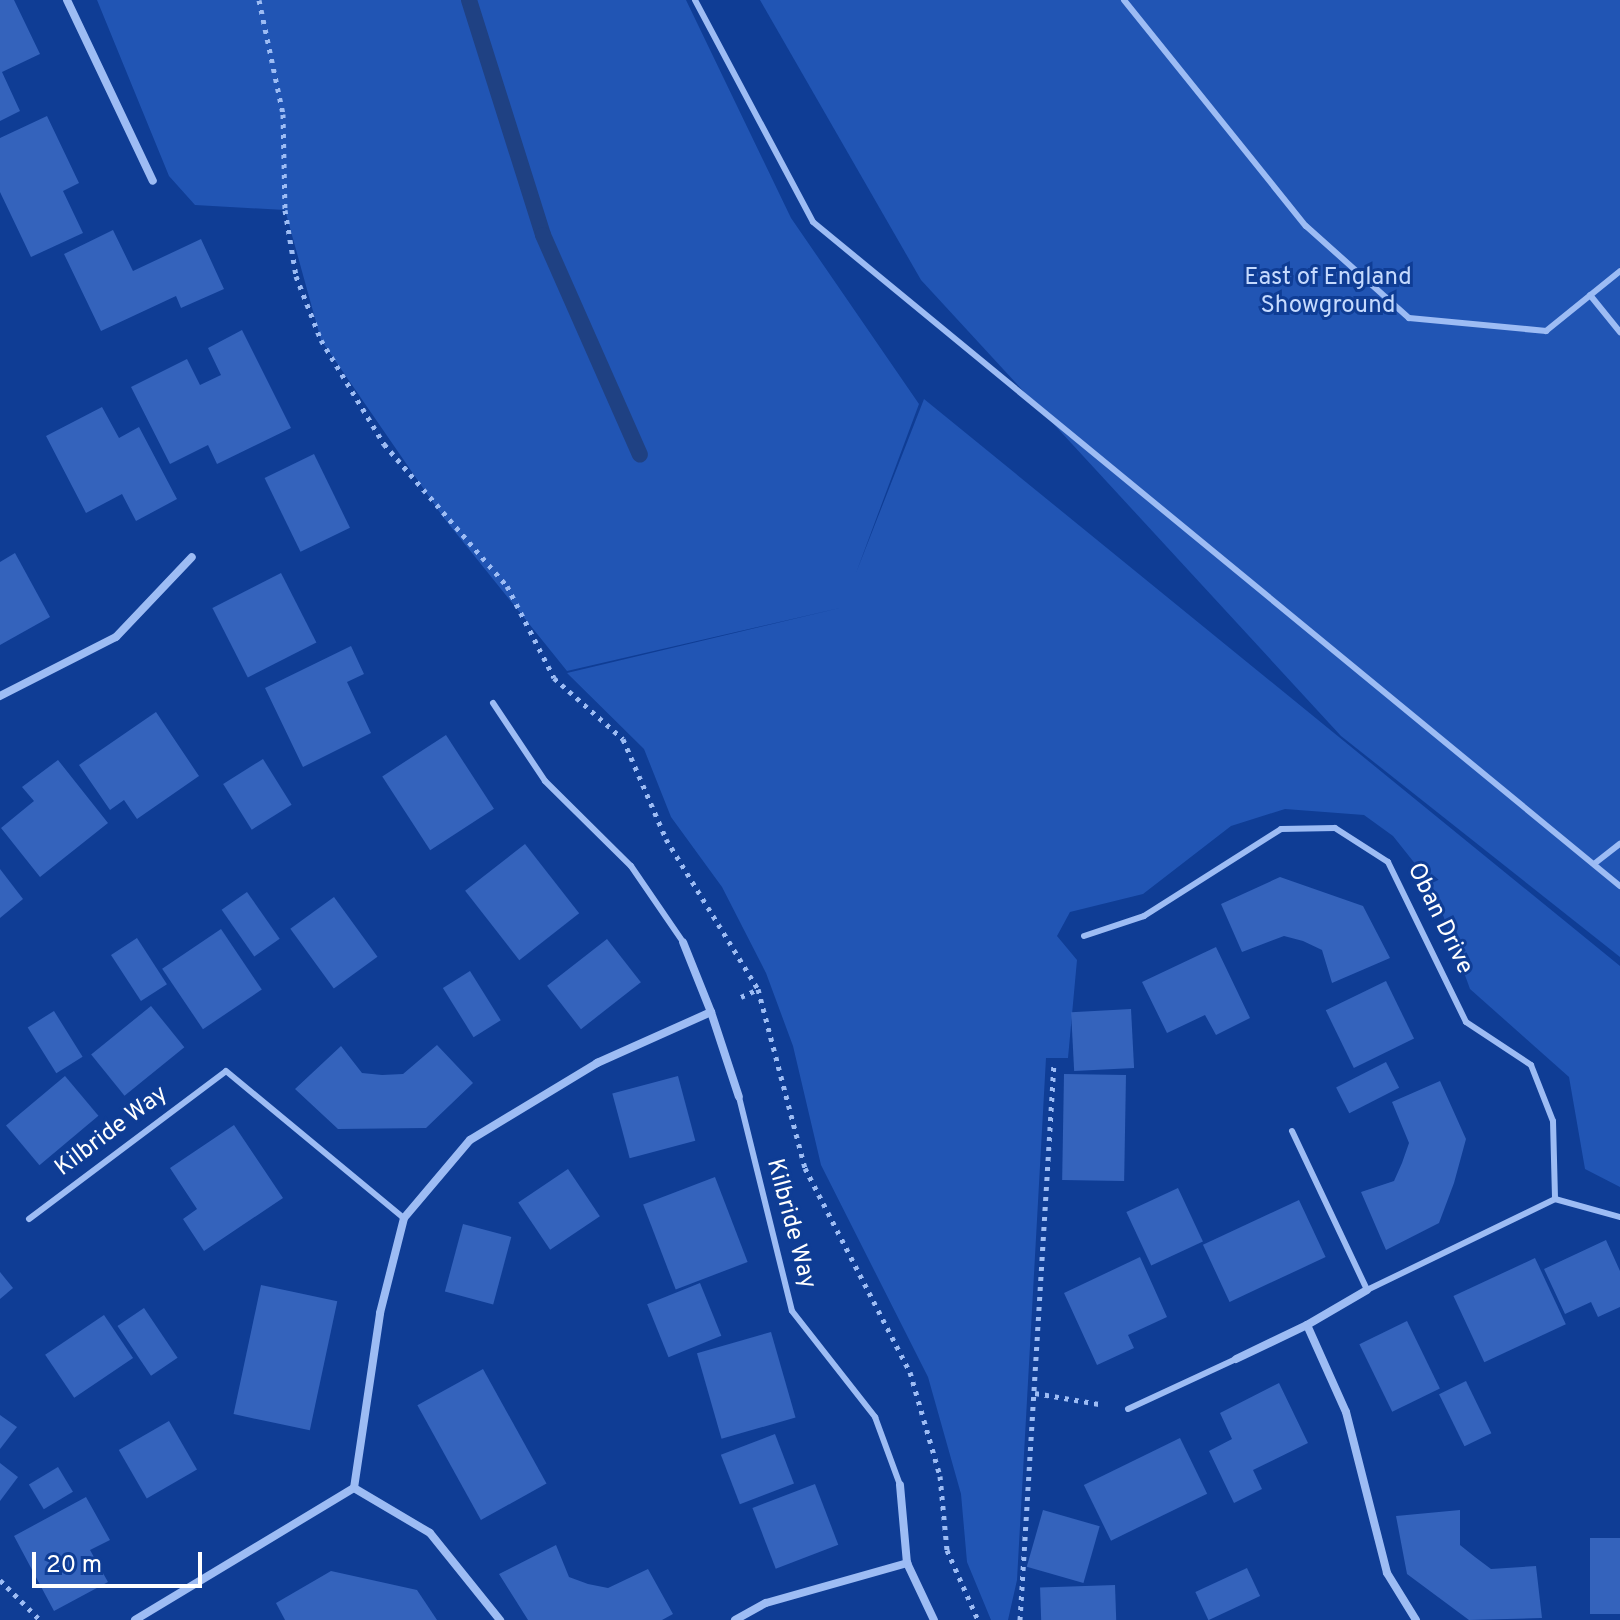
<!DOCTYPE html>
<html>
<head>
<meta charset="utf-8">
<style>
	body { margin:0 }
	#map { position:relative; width:1620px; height:1620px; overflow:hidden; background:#0f3d95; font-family:Overpass,sans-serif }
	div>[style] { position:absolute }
	.green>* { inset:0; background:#2155b4 }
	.stream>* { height:16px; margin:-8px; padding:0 8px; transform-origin:8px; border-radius:8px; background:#1f4183 }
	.building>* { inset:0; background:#3463bc; transform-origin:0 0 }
	.path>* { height:5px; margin-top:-2.5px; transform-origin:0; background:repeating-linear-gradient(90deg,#9dbcf4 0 4px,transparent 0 10px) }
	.service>* { height:6px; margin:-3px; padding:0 3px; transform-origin:3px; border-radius:3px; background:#9dbcf4 }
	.minor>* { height:8px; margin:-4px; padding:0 4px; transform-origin:4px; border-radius:4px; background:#9dbcf4 }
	span { translate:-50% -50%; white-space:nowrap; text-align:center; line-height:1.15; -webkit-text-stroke:6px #0f3d95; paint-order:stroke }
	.park-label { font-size:24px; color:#c5dafe }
	.street-label { font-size:24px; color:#fff }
	.scale { position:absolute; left:32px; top:1552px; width:170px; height:36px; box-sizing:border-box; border:4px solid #fff; border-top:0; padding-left:10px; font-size:24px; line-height:28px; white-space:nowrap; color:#fff; -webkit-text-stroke:6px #0f3d95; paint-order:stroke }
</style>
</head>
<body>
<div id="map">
	<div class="green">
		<div style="clip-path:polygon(97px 0,686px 0,791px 218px,919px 404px,856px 573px,924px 399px,1620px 966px,1620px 1187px,1585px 1169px,1569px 1077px,1470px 989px,1432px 885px,1393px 836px,1364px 815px,1285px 809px,1231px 826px,1143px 894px,1070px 912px,1057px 936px,1077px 960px,1068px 1058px,1046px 1058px,1017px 1580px,1008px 1620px,991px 1620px,967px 1562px,961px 1494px,928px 1377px,821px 1165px,793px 1046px,766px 973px,722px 887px,671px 817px,644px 749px,567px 673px,844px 607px,567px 671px,443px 517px,321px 340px,285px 210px,195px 205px,169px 176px)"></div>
		<div style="clip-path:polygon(760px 0,1620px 0,1620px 957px,1341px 736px,921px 280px)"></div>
	</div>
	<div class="stream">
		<div style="left:469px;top:0;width:246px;rotate:72.5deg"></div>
		<div style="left:543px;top:235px;width:240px;rotate:66.2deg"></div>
	</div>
	<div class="building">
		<div style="clip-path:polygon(0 0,14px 0,40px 54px,2px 72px,20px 111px,0 121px)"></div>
		<div style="clip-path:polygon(47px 116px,79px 183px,63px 191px,83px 233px,31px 257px,0 192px,0 138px)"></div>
		<div style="clip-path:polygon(113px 230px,133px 271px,201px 239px,224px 289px,181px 308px,176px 296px,101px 331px,64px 254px)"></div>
		<div style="clip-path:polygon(242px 330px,291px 428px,217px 464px,208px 445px,170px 464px,131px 387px,187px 359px,200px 385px,221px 375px,208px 348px)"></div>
		<div style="clip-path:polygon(102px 407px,119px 438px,139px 427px,177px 499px,136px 521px,122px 494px,86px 513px,46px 436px)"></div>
		<div style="left:314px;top:454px;width:82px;height:55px;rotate:64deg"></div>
		<div style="clip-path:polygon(15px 553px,50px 617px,0 645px,0 562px)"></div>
		<div style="left:281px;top:573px;width:78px;height:77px;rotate:63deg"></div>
		<div style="clip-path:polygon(351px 646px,364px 674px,347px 682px,371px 733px,303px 767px,265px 688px)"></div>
		<div style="clip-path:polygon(156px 712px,199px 776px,137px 819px,124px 800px,110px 810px,79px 765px)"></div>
		<div style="left:446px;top:735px;width:88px;height:76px;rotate:57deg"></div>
		<div style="left:263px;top:759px;width:54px;height:47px;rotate:58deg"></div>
		<div style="clip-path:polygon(58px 760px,108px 823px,40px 877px,1px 828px,34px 801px,22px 787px)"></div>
		<div style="left:525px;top:844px;width:88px;height:76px;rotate:52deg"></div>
		<div style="clip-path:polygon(0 869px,23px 899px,0 918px)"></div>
		<div style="clip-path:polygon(1280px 877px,1363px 906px,1390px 958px,1332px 983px,1322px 950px,1303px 941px,1284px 936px,1242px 952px,1221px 904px)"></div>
		<div style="left:247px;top:892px;width:57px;height:31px;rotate:55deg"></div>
		<div style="left:334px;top:897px;width:74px;height:54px;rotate:54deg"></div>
		<div style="left:221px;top:929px;width:73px;height:71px;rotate:56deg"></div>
		<div style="left:137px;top:938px;width:55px;height:31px;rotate:57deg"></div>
		<div style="left:607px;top:939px;width:55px;height:76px;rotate:52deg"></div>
		<div style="clip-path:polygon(1216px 947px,1250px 1018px,1216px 1035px,1205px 1015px,1167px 1033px,1142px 982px)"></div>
		<div style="left:470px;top:971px;width:58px;height:32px;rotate:58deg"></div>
		<div style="left:1386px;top:981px;width:64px;height:67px;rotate:64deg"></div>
		<div style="left:151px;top:1006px;width:53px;height:77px;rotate:51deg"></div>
		<div style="left:1131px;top:1009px;width:59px;height:60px;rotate:87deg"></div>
		<div style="left:54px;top:1011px;width:54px;height:31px;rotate:58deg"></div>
		<div style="clip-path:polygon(437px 1045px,473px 1083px,426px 1128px,338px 1129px,295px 1089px,341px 1046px,362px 1073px,382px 1075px,403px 1074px)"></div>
		<div style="left:1386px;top:1062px;width:29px;height:56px;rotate:63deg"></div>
		<div style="left:1064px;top:1074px;width:62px;height:106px;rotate:1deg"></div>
		<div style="left:65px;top:1076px;width:52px;height:77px;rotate:50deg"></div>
		<div style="left:678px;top:1076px;width:67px;height:68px;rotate:75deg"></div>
		<div style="clip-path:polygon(1440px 1081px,1466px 1139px,1454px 1183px,1439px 1223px,1386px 1250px,1361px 1192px,1394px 1181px,1402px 1163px,1409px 1143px,1392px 1102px)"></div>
		<div style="clip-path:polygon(234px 1125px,283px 1198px,204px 1251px,183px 1219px,197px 1209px,170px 1168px)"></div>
		<div style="left:568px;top:1169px;width:57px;height:60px;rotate:56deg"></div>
		<div style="left:715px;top:1177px;width:91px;height:77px;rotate:69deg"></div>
		<div style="left:1178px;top:1188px;width:59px;height:57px;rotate:65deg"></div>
		<div style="left:1299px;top:1200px;width:63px;height:106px;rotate:65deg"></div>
		<div style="left:463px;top:1224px;width:50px;height:70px;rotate:15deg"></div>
		<div style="clip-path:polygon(1606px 1240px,1620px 1271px,1620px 1307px,1598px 1317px,1591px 1302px,1565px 1314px,1544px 1269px)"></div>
		<div style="clip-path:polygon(1140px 1257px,1167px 1317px,1128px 1335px,1134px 1348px,1097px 1365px,1064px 1293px)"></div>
		<div style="left:1535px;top:1258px;width:73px;height:90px;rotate:65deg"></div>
		<div style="clip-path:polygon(0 1272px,13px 1288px,0 1299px)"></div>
		<div style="left:700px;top:1283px;width:57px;height:57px;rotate:68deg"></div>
		<div style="left:261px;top:1285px;width:78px;height:132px;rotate:12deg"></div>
		<div style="left:144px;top:1308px;width:60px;height:32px;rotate:56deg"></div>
		<div style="left:104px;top:1315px;width:52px;height:71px;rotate:56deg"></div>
		<div style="left:1407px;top:1321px;width:75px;height:53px;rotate:64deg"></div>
		<div style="left:771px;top:1332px;width:89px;height:77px;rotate:74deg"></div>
		<div style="left:483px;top:1369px;width:131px;height:75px;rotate:61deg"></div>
		<div style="left:1466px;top:1381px;width:58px;height:30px;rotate:64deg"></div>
		<div style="clip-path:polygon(1279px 1383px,1308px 1443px,1253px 1470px,1262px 1489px,1234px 1503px,1209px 1451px,1232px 1439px,1220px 1413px)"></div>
		<div style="clip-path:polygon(0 1415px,17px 1427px,0 1449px)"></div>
		<div style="left:169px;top:1421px;width:56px;height:58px;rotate:60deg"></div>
		<div style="left:775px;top:1434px;width:53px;height:58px;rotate:69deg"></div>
		<div style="left:1180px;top:1438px;width:62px;height:107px;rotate:64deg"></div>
		<div style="clip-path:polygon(0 1463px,18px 1477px,0 1501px)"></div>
		<div style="left:58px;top:1467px;width:29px;height:34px;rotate:59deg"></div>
		<div style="left:815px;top:1484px;width:65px;height:67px;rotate:69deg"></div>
		<div style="clip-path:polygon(86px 1497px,110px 1540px,90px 1550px,108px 1582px,54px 1611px,14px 1536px)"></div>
		<div style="left:1043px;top:1510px;width:59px;height:59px;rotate:16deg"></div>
		<div style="clip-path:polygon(1460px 1510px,1460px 1545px,1475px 1557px,1491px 1569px,1536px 1566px,1542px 1618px,1469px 1620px,1407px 1574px,1396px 1516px)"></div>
		<div style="left:1590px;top:1538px;width:30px;height:76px"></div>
		<div style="clip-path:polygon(556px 1545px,569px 1577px,588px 1584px,608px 1588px,648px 1569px,673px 1614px,662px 1620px,528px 1620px,499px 1574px)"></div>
		<div style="left:1247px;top:1568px;width:31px;height:57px;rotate:65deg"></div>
		<div style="clip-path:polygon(331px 1571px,417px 1590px,437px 1620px,285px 1620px,276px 1603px)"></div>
		<div style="left:1115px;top:1585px;width:35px;height:75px;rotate:88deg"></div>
	</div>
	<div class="path">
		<div style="left:259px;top:0;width:116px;rotate:78.1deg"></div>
		<div style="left:283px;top:114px;width:96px;rotate:88.8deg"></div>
		<div style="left:285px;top:210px;width:67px;rotate:80.5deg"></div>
		<div style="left:296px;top:276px;width:69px;rotate:68.7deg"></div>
		<div style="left:321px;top:340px;width:122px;rotate:58.8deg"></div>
		<div style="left:384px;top:444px;width:188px;rotate:49.1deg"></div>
		<div style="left:507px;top:586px;width:103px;rotate:62.9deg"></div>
		<div style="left:554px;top:678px;width:92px;rotate:41.5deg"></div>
		<div style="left:623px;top:739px;width:109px;rotate:66.7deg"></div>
		<div style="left:666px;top:839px;width:176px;rotate:58.5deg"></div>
		<div style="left:758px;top:989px;width:185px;rotate:75.3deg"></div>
		<div style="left:805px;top:1168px;width:229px;rotate:62.8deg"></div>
		<div style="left:910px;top:1372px;width:108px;rotate:73.9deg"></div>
		<div style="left:940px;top:1476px;width:74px;rotate:84.6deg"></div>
		<div style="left:947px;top:1550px;width:77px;rotate:66.1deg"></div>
		<div style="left:741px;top:997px;width:19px;rotate:-25deg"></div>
		<div style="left:1035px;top:1393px;width:65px;rotate:9.8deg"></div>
		<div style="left:0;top:1580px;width:57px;rotate:45deg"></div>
		<div style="left:1020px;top:1620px;width:558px;rotate:-86.51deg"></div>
	</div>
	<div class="service">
		<div style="left:695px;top:0;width:251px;rotate:62deg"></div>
		<div style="left:813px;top:222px;width:1045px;rotate:39.45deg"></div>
		<div style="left:1124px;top:0;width:290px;rotate:51.2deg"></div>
		<div style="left:1306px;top:226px;width:138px;rotate:41.8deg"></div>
		<div style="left:1409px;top:318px;width:138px;rotate:5.4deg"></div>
		<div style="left:1546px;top:331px;width:95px;rotate:-39deg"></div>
		<div style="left:1590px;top:295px;width:48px;rotate:51deg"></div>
		<div style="left:493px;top:703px;width:94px;rotate:56.3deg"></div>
		<div style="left:545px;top:781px;width:121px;rotate:44.7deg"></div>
		<div style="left:631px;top:866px;width:92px;rotate:55.6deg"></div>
		<div style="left:1594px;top:864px;width:33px;rotate:-38deg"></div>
		<div style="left:1084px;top:936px;width:63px;rotate:-18.4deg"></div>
		<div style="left:1144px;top:916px;width:162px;rotate:-32.4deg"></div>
		<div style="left:1281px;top:829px;width:54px;rotate:-1.1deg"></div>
		<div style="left:1335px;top:828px;width:63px;rotate:32.7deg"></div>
		<div style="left:1388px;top:862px;width:178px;rotate:64deg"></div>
		<div style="left:1466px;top:1022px;width:78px;rotate:33.5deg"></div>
		<div style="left:1531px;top:1065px;width:60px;rotate:68.6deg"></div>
		<div style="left:1553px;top:1121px;width:78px;rotate:88.5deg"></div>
		<div style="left:739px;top:1097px;width:220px;rotate:76.1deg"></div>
		<div style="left:792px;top:1311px;width:135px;rotate:51.9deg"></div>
		<div style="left:875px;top:1417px;width:72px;rotate:69.8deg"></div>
		<div style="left:1292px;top:1131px;width:176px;rotate:64.7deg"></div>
		<div style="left:1367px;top:1290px;width:209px;rotate:-25.8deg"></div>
		<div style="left:1555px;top:1199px;width:67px;rotate:15.5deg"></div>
		<div style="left:29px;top:1219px;width:246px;rotate:-36.9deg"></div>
		<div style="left:226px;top:1071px;width:231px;rotate:39.6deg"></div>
		<div style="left:1128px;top:1409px;width:119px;rotate:-24.8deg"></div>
	</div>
	<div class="minor">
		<div style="left:67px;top:0;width:200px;rotate:64.6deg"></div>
		<div style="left:0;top:696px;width:130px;rotate:-27deg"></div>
		<div style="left:116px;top:637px;width:110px;rotate:-46.5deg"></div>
		<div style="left:711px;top:1012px;width:89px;rotate:71.8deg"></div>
		<div style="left:1367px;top:1290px;width:69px;rotate:149.7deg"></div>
		<div style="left:1307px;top:1325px;width:95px;rotate:65.9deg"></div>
		<div style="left:1346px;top:1412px;width:166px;rotate:75.7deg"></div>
		<div style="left:1387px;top:1573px;width:55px;rotate:58.3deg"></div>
		<div style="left:1236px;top:1359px;width:79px;rotate:-25.6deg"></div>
		<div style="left:900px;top:1485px;width:78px;rotate:84.9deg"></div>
		<div style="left:354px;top:1488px;width:177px;rotate:-81.5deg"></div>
		<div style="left:380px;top:1313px;width:98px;rotate:-75.8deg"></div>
		<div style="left:404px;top:1218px;width:102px;rotate:-49.8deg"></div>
		<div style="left:470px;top:1140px;width:149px;rotate:-31.2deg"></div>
		<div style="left:597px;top:1063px;width:125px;rotate:-24.1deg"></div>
		<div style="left:711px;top:1012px;width:75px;rotate:-111.8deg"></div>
		<div style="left:135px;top:1620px;width:256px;rotate:-31.1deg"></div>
		<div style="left:354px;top:1488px;width:88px;rotate:30.6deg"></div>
		<div style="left:430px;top:1533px;width:112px;rotate:51.2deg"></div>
		<div style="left:735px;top:1620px;width:35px;rotate:-29deg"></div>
		<div style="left:766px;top:1603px;width:147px;rotate:-15.8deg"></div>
		<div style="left:907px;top:1563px;width:63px;rotate:64.7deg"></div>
	</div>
	<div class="park-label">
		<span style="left:1328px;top:293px">East of England<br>Showground</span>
	</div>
	<div class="street-label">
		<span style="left:1439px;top:919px;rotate:64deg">Oban Drive</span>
		<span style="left:112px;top:1132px;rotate:-37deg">Kilbride Way</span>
		<span style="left:790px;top:1224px;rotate:75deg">Kilbride Way</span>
	</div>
	<div class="scale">20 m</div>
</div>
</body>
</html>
